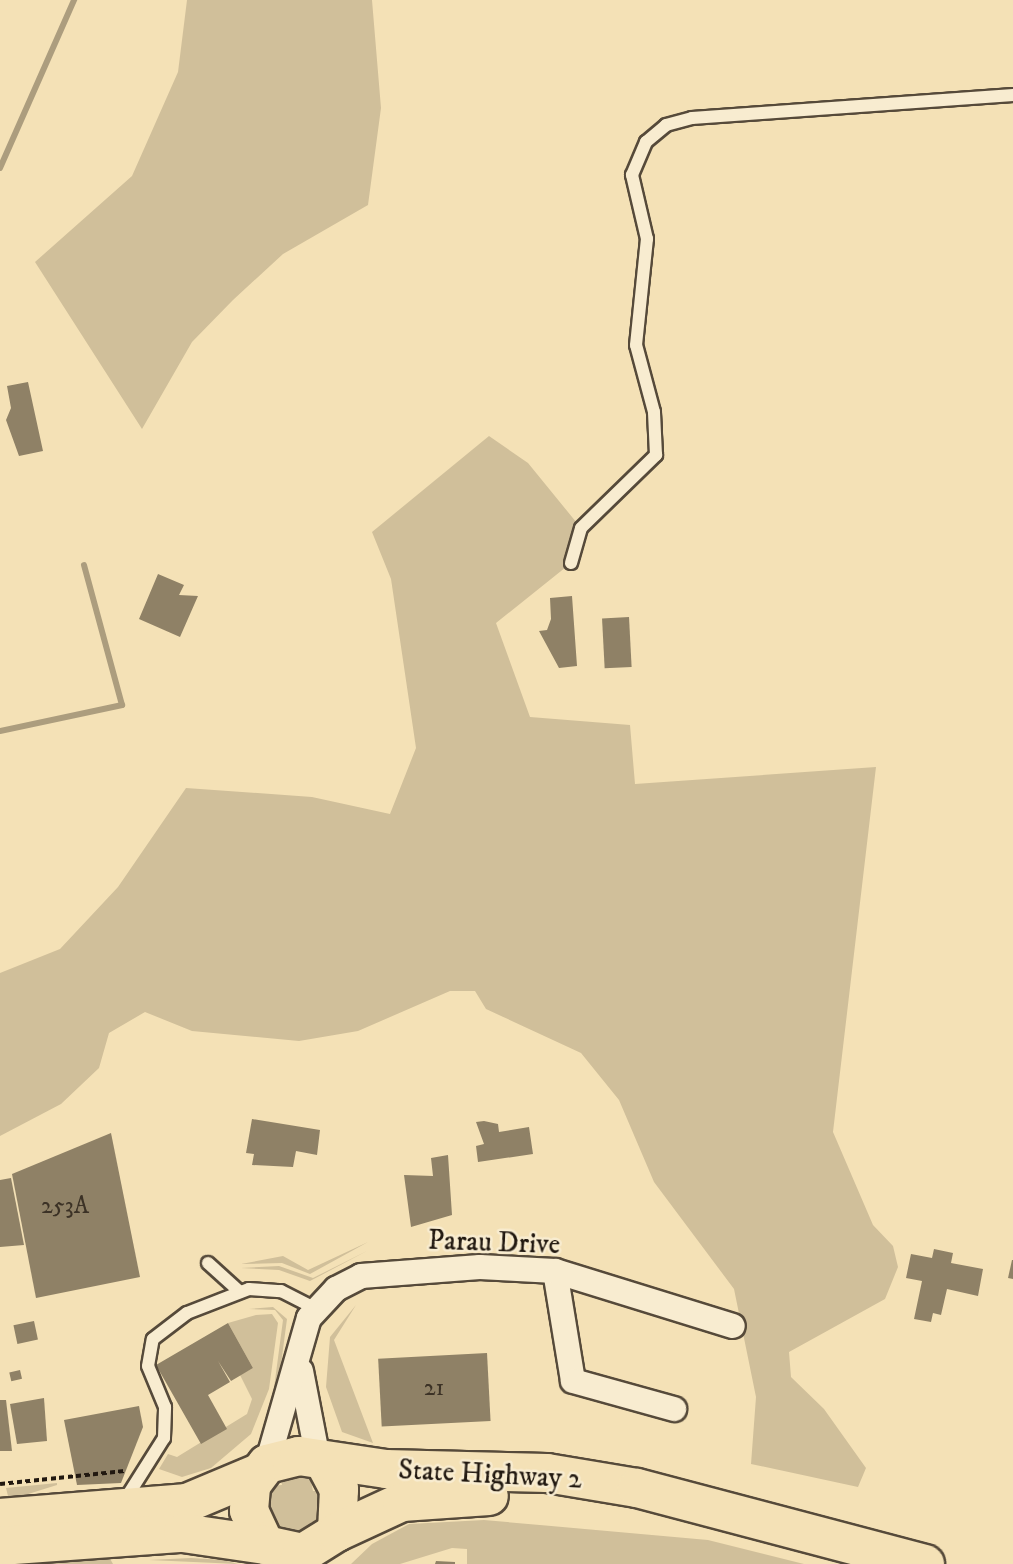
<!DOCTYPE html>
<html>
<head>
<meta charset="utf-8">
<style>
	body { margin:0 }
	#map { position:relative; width:1013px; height:1564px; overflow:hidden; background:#f4e1b6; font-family:"IM FELL DW Pica",serif }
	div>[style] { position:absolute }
	.green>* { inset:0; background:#d0bf9a }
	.stream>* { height:6px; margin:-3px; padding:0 3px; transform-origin:3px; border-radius:3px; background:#ac9d7e }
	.building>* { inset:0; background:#8f8166; transform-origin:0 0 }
	.path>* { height:3.5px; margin-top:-1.75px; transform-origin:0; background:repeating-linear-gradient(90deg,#211810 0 5px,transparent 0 8.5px) }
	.roads { filter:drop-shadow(2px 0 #564a3a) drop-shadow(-2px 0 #564a3a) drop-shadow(0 2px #564a3a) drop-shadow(0 -2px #564a3a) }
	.lane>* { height:12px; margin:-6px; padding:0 6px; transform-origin:6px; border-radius:6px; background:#f8ecd0 }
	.street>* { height:24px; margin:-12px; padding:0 12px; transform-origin:12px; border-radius:12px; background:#f8ecd0 }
	.highway>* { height:38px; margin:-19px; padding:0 19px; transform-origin:19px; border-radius:19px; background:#f4e1b6 }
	span { translate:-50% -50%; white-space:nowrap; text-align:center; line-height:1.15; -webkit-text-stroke:5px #f8ecd0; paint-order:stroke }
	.number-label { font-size:24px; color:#3c3226 }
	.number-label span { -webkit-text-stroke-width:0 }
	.street-label { font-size:28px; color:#211810 }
</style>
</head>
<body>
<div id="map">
	<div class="green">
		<div style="clip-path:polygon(187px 0,372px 0,381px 108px,368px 205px,283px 254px,233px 300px,192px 342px,142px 429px,35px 262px,132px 176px,178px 72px)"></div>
		<div style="clip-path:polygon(489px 436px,528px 463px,581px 528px,571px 563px,496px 623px,530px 717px,630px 725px,635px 784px,876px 767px,833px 1132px,873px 1225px,893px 1246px,898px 1267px,885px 1299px,789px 1352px,791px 1377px,824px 1409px,866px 1468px,858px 1487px,751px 1464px,756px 1397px,734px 1289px,654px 1182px,619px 1100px,581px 1053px,486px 1009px,475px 991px,450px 991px,358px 1031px,299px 1041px,192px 1031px,145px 1012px,109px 1033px,99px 1068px,61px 1104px,0 1136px,0 973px,60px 949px,118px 887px,186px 788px,312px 797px,390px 814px,416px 748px,391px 579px,372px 532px)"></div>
		<div style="clip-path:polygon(368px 1242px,310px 1274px,282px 1263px,241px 1264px,283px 1256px,308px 1270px)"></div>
		<div style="clip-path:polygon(367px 1251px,310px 1281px,279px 1270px,241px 1268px,279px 1266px,313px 1278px)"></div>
		<div style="clip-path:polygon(356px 1305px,334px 1340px,373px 1443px,342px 1432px,326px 1387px,330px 1337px)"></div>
		<div style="clip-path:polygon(273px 1307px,287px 1319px,279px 1379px,272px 1403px,283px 1320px,275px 1310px,249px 1309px)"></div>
		<div style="clip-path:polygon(256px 1315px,272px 1314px,278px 1323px,269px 1389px,251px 1434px,211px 1468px,182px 1477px,159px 1469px,168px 1454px,177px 1457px,247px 1414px,252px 1399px,240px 1375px,253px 1368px,228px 1323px)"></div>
		<div style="clip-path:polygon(302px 1474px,310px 1477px,313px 1491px,322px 1491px,321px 1522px,311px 1522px,310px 1533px,302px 1536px,276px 1530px,267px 1522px,269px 1486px,282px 1485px,280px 1476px)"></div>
		<div style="clip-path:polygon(57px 1483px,57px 1485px,9px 1500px,6px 1488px)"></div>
		<div style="clip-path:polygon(484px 1520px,708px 1540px,804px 1564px,467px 1564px,467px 1549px,452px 1548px,400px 1564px,351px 1564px,372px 1544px,409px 1524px)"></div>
		<div style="clip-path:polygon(109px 1557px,113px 1564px,37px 1564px)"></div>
		<div style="clip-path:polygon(191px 1558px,223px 1560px,238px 1564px,149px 1560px)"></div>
	</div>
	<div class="stream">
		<div style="left:0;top:168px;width:184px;rotate:-66.2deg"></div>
		<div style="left:0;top:731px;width:125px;rotate:-12deg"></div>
		<div style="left:122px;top:705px;width:145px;rotate:-105.2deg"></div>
	</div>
	<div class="building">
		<div style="clip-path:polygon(28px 382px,43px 451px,19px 456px,6px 420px,11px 408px,7px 386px)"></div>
		<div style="clip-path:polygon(158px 574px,184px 585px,179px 595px,198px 596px,180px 637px,139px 619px)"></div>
		<div style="clip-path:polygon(572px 596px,577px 666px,559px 668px,539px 631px,547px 630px,551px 619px,550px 598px)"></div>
		<div style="left:629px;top:617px;width:50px;height:27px;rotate:87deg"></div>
		<div style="clip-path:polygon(252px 1119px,320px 1130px,317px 1155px,296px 1151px,293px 1167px,252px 1165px,254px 1154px,246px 1153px)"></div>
		<div style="clip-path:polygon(484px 1121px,498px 1124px,499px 1132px,529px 1127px,533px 1154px,478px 1162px,476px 1146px,484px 1144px,476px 1122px)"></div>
		<div style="clip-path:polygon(111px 1133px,140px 1277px,36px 1298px,12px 1174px)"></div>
		<div style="clip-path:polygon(448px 1155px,452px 1215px,411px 1227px,404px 1175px,433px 1176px,431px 1158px)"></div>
		<div style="clip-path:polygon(11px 1178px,24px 1245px,0 1247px,0 1180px)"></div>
		<div style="clip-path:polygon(934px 1249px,953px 1253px,951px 1263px,983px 1269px,978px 1296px,947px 1289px,941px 1315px,933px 1313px,931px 1322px,914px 1319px,922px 1281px,906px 1278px,911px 1254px,932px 1258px)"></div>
		<div style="clip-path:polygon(1012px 1260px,1013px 1260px,1013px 1279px,1008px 1278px)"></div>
		<div style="left:34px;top:1321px;width:19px;height:21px;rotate:78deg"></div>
		<div style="clip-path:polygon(228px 1323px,253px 1368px,231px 1381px,218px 1361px,230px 1382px,208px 1395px,227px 1429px,201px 1444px,156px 1365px)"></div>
		<div style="left:487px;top:1353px;width:68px;height:109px;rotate:87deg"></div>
		<div style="left:20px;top:1370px;width:9px;height:11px;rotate:77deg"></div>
		<div style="clip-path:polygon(44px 1398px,47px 1441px,17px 1444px,10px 1404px)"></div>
		<div style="clip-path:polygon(0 1400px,6px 1400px,12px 1451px,0 1451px)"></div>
		<div style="clip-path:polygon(139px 1406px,143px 1427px,121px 1483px,77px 1485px,64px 1420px)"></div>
		<div style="clip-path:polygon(436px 1561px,455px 1562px,455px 1564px,435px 1564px)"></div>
	</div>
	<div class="path">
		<div style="left:0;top:1484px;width:125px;rotate:-6deg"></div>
	</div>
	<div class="roads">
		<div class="lane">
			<div style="left:571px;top:563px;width:36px;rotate:-74deg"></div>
			<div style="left:581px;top:528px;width:105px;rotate:-44.2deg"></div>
			<div style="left:656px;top:455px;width:43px;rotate:-92.7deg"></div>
			<div style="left:654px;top:412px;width:69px;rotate:-105deg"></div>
			<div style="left:636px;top:345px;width:107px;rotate:-84.1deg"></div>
			<div style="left:647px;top:239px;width:66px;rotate:-103.2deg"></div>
			<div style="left:632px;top:175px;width:36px;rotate:-67deg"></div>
			<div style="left:646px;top:142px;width:26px;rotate:-40deg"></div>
			<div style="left:666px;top:125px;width:27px;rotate:-15deg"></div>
			<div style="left:692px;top:118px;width:322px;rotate:-4.1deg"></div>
			<div style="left:208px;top:1263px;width:43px;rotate:42.2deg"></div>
			<div style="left:123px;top:1503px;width:77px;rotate:-57.8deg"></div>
			<div style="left:164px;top:1438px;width:31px;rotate:-88deg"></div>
			<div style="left:165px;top:1407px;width:44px;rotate:-112.5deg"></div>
			<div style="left:148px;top:1366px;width:27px;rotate:-80deg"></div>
			<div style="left:153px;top:1339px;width:43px;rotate:-37.4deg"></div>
			<div style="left:187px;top:1313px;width:66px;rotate:-21.2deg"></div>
			<div style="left:249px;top:1289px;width:32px;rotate:4deg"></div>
			<div style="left:281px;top:1291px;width:38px;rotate:27deg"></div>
		</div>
		<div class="street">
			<div style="left:555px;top:1271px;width:111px;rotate:80.7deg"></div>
			<div style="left:573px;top:1381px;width:105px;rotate:15.5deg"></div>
			<div style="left:301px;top:1371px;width:90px;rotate:79.1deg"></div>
			<div style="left:267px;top:1464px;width:152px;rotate:-74deg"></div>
			<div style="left:309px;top:1318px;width:40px;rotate:-47deg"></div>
			<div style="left:336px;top:1289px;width:28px;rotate:-27deg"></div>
			<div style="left:361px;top:1276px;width:119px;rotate:-4.3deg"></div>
			<div style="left:480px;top:1267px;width:75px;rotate:3.1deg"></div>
			<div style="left:555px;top:1271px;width:186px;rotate:17.2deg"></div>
		</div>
		<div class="highway">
			<div style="left:325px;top:1463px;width:30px;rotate:62deg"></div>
			<div style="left:339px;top:1489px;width:43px;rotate:92.7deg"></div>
			<div style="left:337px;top:1532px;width:40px;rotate:148deg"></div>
			<div style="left:303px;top:1553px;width:39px;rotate:-168deg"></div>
			<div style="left:265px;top:1545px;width:38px;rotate:-115deg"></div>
			<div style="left:249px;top:1510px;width:25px;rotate:-85deg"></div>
			<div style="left:251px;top:1485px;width:26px;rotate:-53deg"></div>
			<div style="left:267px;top:1464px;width:33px;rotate:-14deg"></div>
			<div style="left:299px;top:1456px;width:88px;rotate:8.5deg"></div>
			<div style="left:386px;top:1469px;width:161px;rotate:1.4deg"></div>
			<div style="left:547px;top:1473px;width:91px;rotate:9.5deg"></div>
			<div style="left:637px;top:1488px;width:298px;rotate:14.8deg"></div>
			<div style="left:0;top:1518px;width:188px;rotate:-4.6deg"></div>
			<div style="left:187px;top:1503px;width:75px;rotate:-22.8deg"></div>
			<div style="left:337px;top:1532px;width:72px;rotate:-24.8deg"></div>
			<div style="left:402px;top:1502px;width:87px;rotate:-3.9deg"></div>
			<div style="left:0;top:1546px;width:183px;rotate:-4.1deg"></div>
			<div style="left:183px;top:1533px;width:83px;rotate:8.3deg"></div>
		</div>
	</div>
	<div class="number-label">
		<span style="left:65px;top:1207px">253A</span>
		<span style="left:434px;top:1389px">21</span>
	</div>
	<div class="street-label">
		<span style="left:494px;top:1243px;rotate:2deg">Parau Drive</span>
		<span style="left:490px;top:1475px;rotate:3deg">State Highway 2</span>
	</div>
</div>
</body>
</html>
